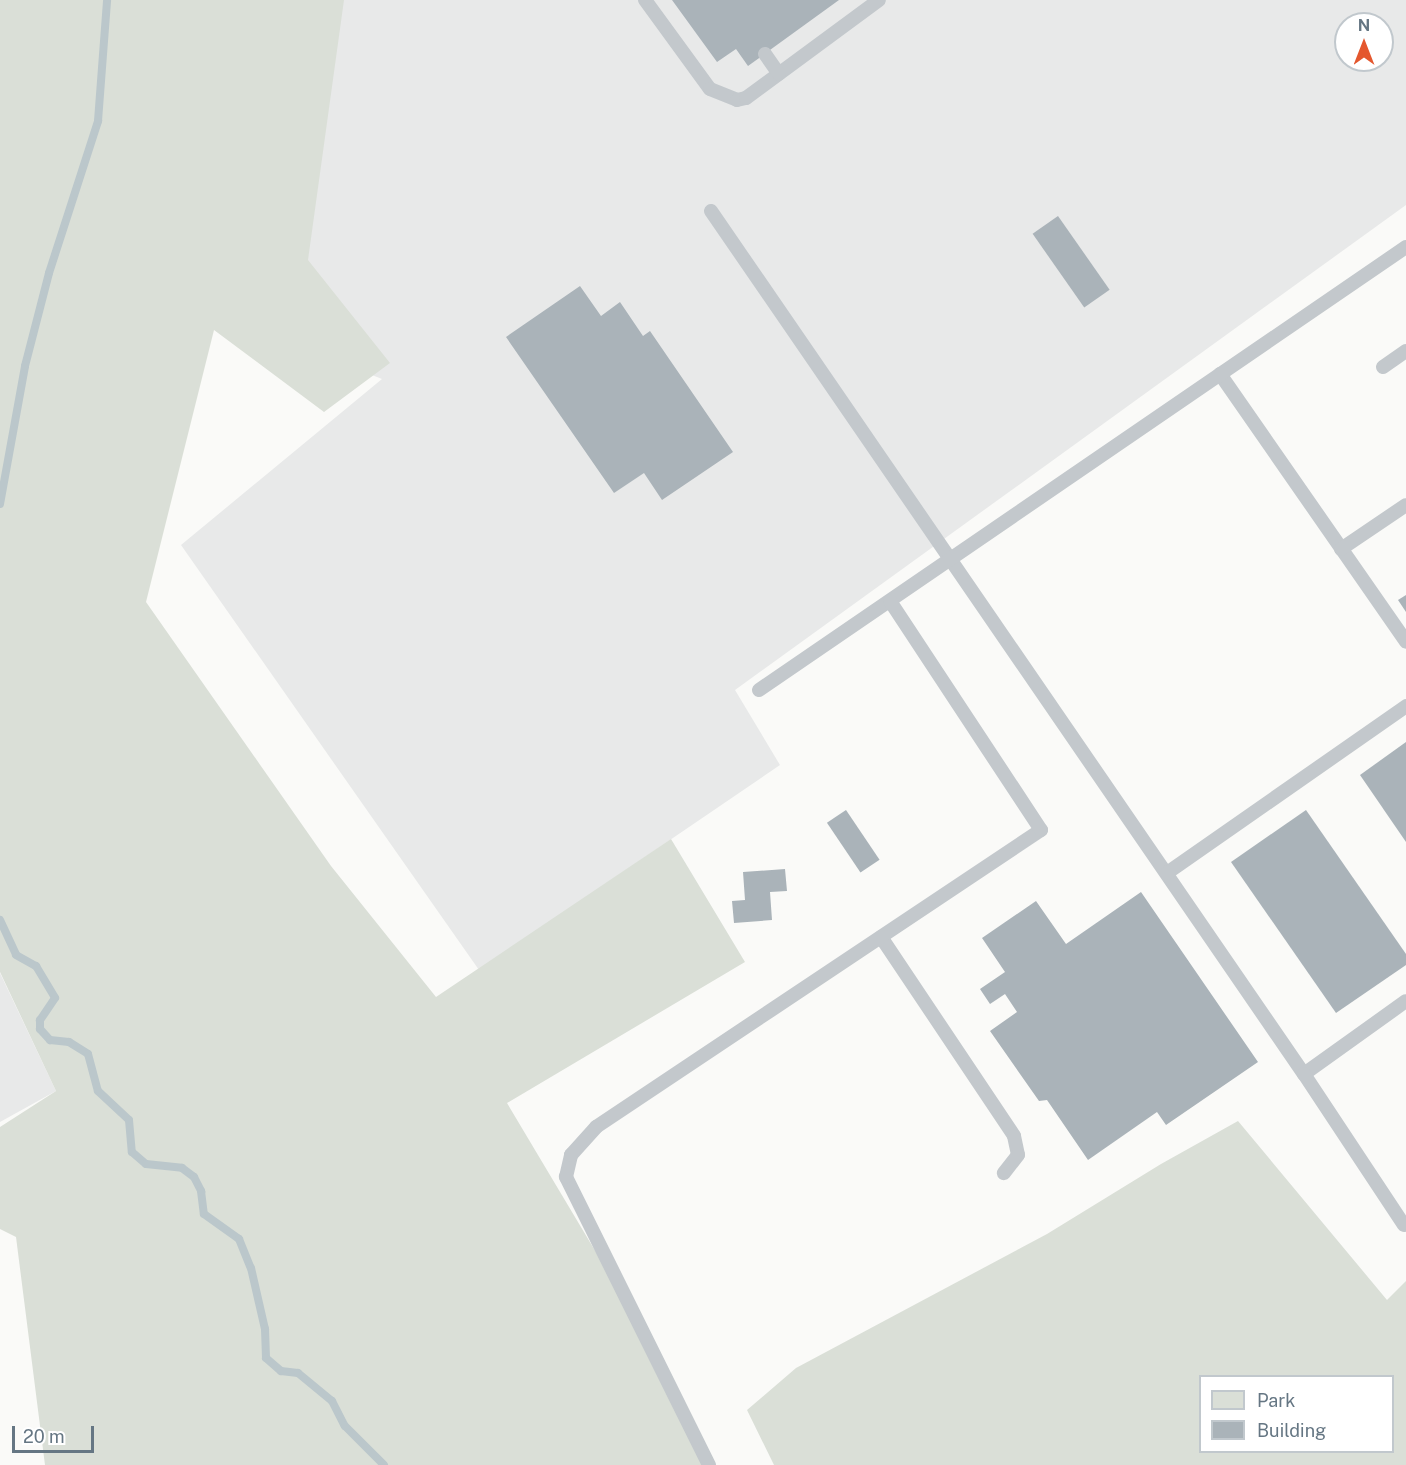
<!DOCTYPE html>
<html>
<head>
<meta charset="utf-8">
<style>
	body { margin:0 }
	#map { position:relative; width:1406px; height:1465px; overflow:hidden; background:#fafaf8; font-family:"Public Sans",sans-serif }
	div>[style] { position:absolute }
	.built>* { inset:0; background:#e8e9e9 }
	.green>* { inset:0; background:#dadfd7 }
	.stream>* { height:8px; margin:-4px; padding:0 4px; transform-origin:4px; border-radius:4px; background:#bbc7cb }
	.building>* { inset:0; background:#aab3b9; transform-origin:0 0 }
	.lane>* { height:14px; margin:-7px; padding:0 7px; transform-origin:7px; border-radius:7px; background:#c3c8cc }
	span { translate:-50% -50%; white-space:nowrap; text-align:center; line-height:1.15; -webkit-text-stroke:6px #fff; paint-order:stroke }
	.legend { position:absolute; left:1199px; top:1375px; width:195px; height:78px; box-sizing:border-box; background:#fff; border:2px solid #c1c8cd; margin:0; padding:8px 10px; list-style:none; font-size:18px; color:#657683 }
	.legend li { display:flex; align-items:center; gap:12px; height:30px }
	.legend b { width:30px; border:2px solid #c1c8cd }
	.north { position:absolute; left:1334px; top:12px; width:60px; height:60px; box-sizing:border-box; background:#fff; border:2px solid #c1c8cd; border-radius:50%; rotate:0deg; font-size:16px; font-weight:700; line-height:24px; text-align:center; color:#657683 }
	.north::after { content:''; display:block; margin:auto; width:21px; height:27px; background:#e4572e; clip-path:polygon(50% 0,100% 100%,50% 72%,0 100%) }
	.scale { position:absolute; left:12px; top:1426px; width:82px; height:27px; box-sizing:border-box; border:3px solid #657683; border-top:0; padding-left:8px; font-size:18px; line-height:21px; white-space:nowrap; color:#657683; -webkit-text-stroke:4px #fff; paint-order:stroke }
</style>
</head>
<body>
<div id="map">
	<div class="built">
		<div style="clip-path:polygon(evenodd,301px 0,1406px 0,1406px 205px,735px 690px,780px 765px,479px 970px,181px 545px,382px 379px,337px 361px,249px 251px,301px 0,1346px 24px,1382px 24px,1382px 60px,1346px 60px,1346px 24px)"></div>
		<div style="clip-path:polygon(0 973px,56px 1091px,0 1122px)"></div>
	</div>
	<div class="green">
		<div style="clip-path:polygon(0 0,344px 0,308px 260px,390px 363px,324px 412px,214px 330px,146px 602px,331px 866px,436px 997px,671px 839px,745px 962px,507px 1103px,640px 1326px,710px 1465px,45px 1465px,16px 1237px,0 1229px,0 1127px,56px 1091px,0 972px)"></div>
		<div style="clip-path:polygon(evenodd,1238px 1121px,1387px 1300px,1406px 1281px,1406px 1465px,774px 1465px,747px 1410px,796px 1368px,1047px 1234px,1161px 1164px,1238px 1121px,1200px 1376px,1392px 1376px,1392px 1452px,1200px 1452px,1200px 1376px)"></div>
	</div>
	<div class="stream">
		<div style="left:0;top:504px;width:140px;rotate:-79.7deg"></div>
		<div style="left:25px;top:366px;width:96px;rotate:-75.5deg"></div>
		<div style="left:49px;top:273px;width:160px;rotate:-72.1deg"></div>
		<div style="left:98px;top:121px;width:121px;rotate:-85.7deg"></div>
		<div style="left:0;top:920px;width:38px;rotate:65deg"></div>
		<div style="left:16px;top:955px;width:23px;rotate:29deg"></div>
		<div style="left:36px;top:966px;width:37px;rotate:59deg"></div>
		<div style="left:55px;top:998px;width:27px;rotate:124deg"></div>
		<div style="left:40px;top:1020px;width:9px;rotate:90deg"></div>
		<div style="left:40px;top:1029px;width:15px;rotate:48deg"></div>
		<div style="left:50px;top:1040px;width:19px;rotate:6deg"></div>
		<div style="left:69px;top:1042px;width:22px;rotate:32deg"></div>
		<div style="left:88px;top:1054px;width:38px;rotate:75deg"></div>
		<div style="left:98px;top:1091px;width:42px;rotate:43.1deg"></div>
		<div style="left:129px;top:1120px;width:32px;rotate:85deg"></div>
		<div style="left:132px;top:1152px;width:18px;rotate:41deg"></div>
		<div style="left:146px;top:1164px;width:36px;rotate:6deg"></div>
		<div style="left:182px;top:1168px;width:15px;rotate:37deg"></div>
		<div style="left:194px;top:1177px;width:16px;rotate:63deg"></div>
		<div style="left:201px;top:1191px;width:23px;rotate:83deg"></div>
		<div style="left:204px;top:1214px;width:43px;rotate:35.5deg"></div>
		<div style="left:239px;top:1239px;width:31px;rotate:68deg"></div>
		<div style="left:251px;top:1268px;width:63px;rotate:77.1deg"></div>
		<div style="left:265px;top:1329px;width:29px;rotate:88deg"></div>
		<div style="left:266px;top:1358px;width:20px;rotate:41deg"></div>
		<div style="left:281px;top:1371px;width:17px;rotate:7deg"></div>
		<div style="left:298px;top:1373px;width:44px;rotate:39.5deg"></div>
		<div style="left:332px;top:1401px;width:28px;rotate:63deg"></div>
		<div style="left:345px;top:1426px;width:55px;rotate:45deg"></div>
	</div>
	<div class="building">
		<div style="clip-path:polygon(672px 0,839px 0,748px 66px,736px 49px,717px 62px)"></div>
		<div style="left:1058px;top:216px;width:90px;height:31px;rotate:55deg"></div>
		<div style="clip-path:polygon(580px 286px,601px 316px,620px 302px,643px 336px,650px 331px,733px 452px,662px 500px,644px 473px,614px 493px,506px 337px)"></div>
		<div style="clip-path:polygon(1406px 595px,1406px 612px,1398px 600px)"></div>
		<div style="clip-path:polygon(1406px 742px,1406px 842px,1360px 775px)"></div>
		<div style="left:846px;top:810px;width:60px;height:23px;rotate:56deg"></div>
		<div style="clip-path:polygon(1306px 810px,1406px 954px,1406px 965px,1336px 1013px,1231px 862px)"></div>
		<div style="clip-path:polygon(785px 869px,787px 891px,770px 892px,772px 920px,734px 923px,732px 901px,745px 900px,743px 872px)"></div>
		<div style="clip-path:polygon(1141px 892px,1258px 1062px,1166px 1125px,1157px 1112px,1088px 1160px,1047px 1100px,1039px 1101px,990px 1031px,1017px 1012px,1005px 994px,990px 1004px,980px 989px,1005px 972px,982px 938px,1036px 901px,1066px 944px)"></div>
	</div>
	<div class="lane">
		<div style="left:645px;top:0;width:110px;rotate:53.9deg"></div>
		<div style="left:710px;top:89px;width:29px;rotate:22deg"></div>
		<div style="left:737px;top:100px;width:9px;rotate:-13deg"></div>
		<div style="left:746px;top:98px;width:165px;rotate:-36.4deg"></div>
		<div style="left:765px;top:54px;width:24px;rotate:55deg"></div>
		<div style="left:711px;top:211px;width:1047px;rotate:55.51deg"></div>
		<div style="left:1304px;top:1074px;width:125px;rotate:-35.6deg"></div>
		<div style="left:1383px;top:367px;width:28px;rotate:-35deg"></div>
		<div style="left:1220px;top:374px;width:326px;rotate:55.2deg"></div>
		<div style="left:1341px;top:549px;width:78px;rotate:-34.1deg"></div>
		<div style="left:759px;top:690px;width:784px;rotate:-34.4deg"></div>
		<div style="left:1167px;top:873px;width:292px;rotate:-34.9deg"></div>
		<div style="left:881px;top:937px;width:239px;rotate:56.2deg"></div>
		<div style="left:1014px;top:1136px;width:19px;rotate:78deg"></div>
		<div style="left:1018px;top:1155px;width:23px;rotate:128deg"></div>
		<div style="left:1304px;top:1074px;width:181px;rotate:56.5deg"></div>
		<div style="left:709px;top:1465px;width:322px;rotate:-116.4deg"></div>
		<div style="left:566px;top:1177px;width:23px;rotate:-77deg"></div>
		<div style="left:571px;top:1155px;width:38px;rotate:-48deg"></div>
		<div style="left:596px;top:1127px;width:535px;rotate:-33.72deg"></div>
		<div style="left:1041px;top:830px;width:274px;rotate:-123.4deg"></div>
	</div>
	<ul class="legend">
	<li><b style="height:16px;background:#dadfd7"></b>Park</li>
	<li><b style="height:16px;background:#aab3b9"></b>Building</li>
	</ul>
	<div class="north">N</div>
	<div class="scale">20 m</div>
</div>
</body>
</html>
